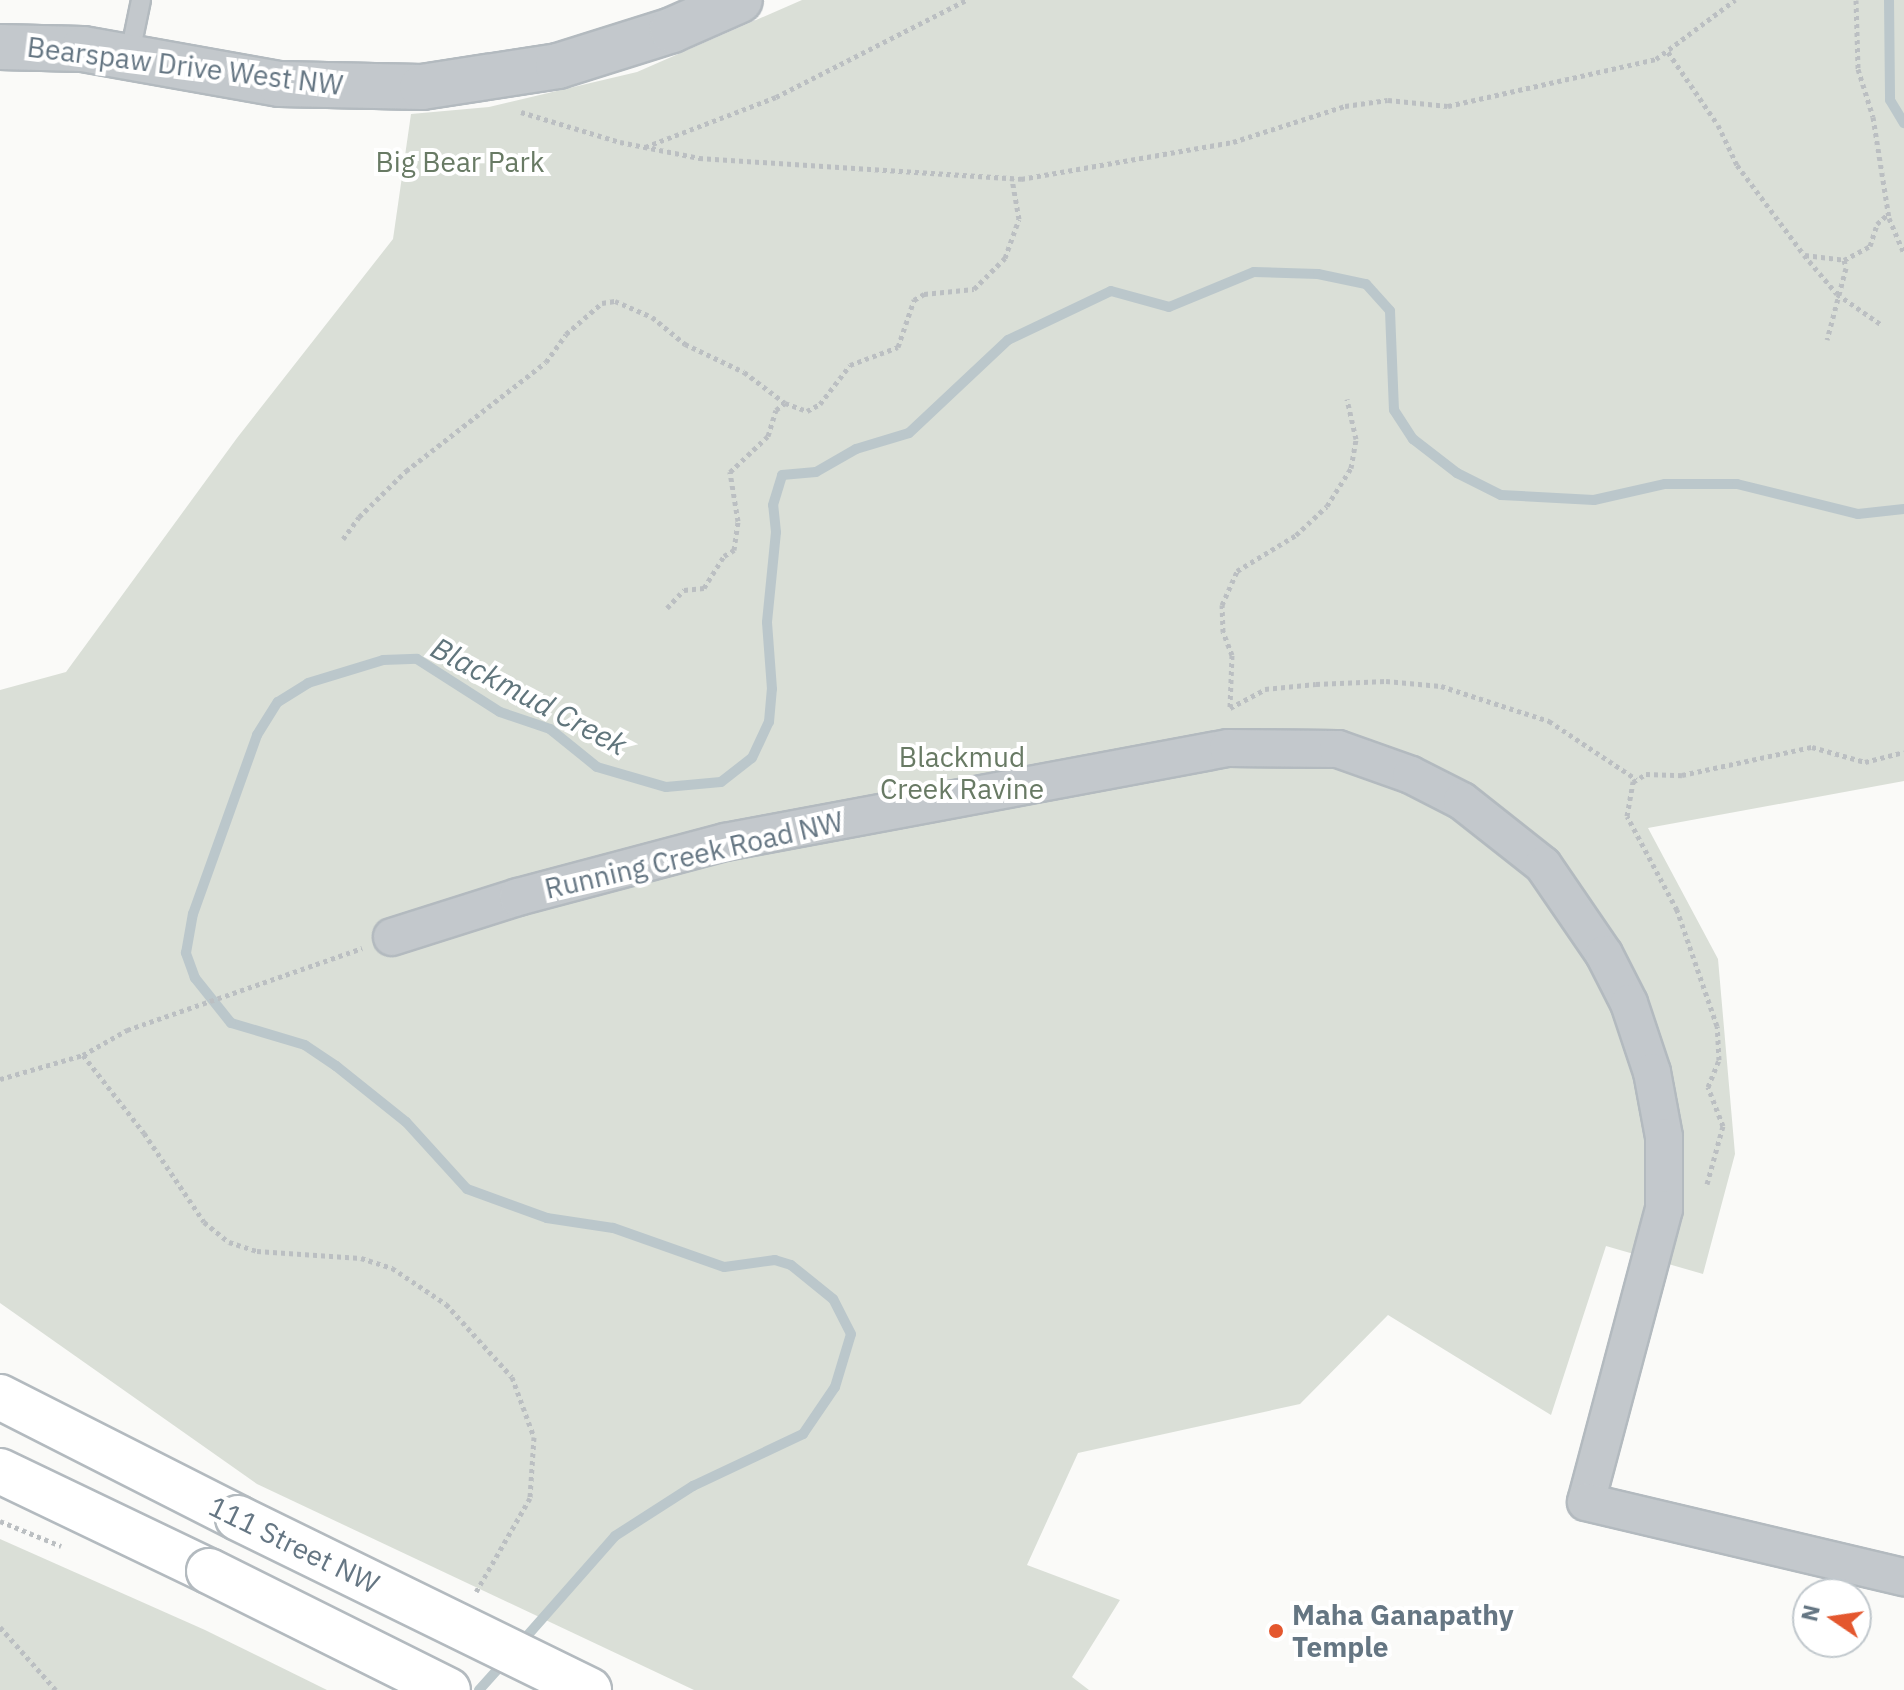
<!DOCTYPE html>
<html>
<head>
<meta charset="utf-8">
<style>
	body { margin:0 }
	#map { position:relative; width:1904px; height:1690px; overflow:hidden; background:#fafaf8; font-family:"IBM Plex Sans",sans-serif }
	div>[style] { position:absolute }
	.green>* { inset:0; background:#dadfd7 }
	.stream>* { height:10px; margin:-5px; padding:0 5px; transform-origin:5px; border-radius:5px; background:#bbc7cb }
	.path>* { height:5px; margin-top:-2.5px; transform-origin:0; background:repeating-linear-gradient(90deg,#bbbfc2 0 4px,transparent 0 8px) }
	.roads { filter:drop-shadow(2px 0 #b3babf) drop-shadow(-2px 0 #b3babf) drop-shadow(0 2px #b3babf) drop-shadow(0 -2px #b3babf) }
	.service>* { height:18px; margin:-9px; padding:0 9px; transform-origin:9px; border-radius:9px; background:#c3c8cc }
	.minor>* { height:36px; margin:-18px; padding:0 18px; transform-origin:18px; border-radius:18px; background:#c3c8cc }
	.tertiary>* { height:44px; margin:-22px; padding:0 22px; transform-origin:22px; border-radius:22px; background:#c3c8cc }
	.secondary>* { height:44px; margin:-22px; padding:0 22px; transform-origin:22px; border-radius:22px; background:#fff }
	.bridges { filter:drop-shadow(2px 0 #b3babf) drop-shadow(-2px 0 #b3babf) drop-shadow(0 2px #b3babf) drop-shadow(0 -2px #b3babf) }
	.secondary-bridge>* { height:44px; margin:-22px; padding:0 22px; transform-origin:22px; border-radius:22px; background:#fff }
	.dots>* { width:22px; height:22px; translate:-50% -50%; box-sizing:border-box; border:4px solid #fff; border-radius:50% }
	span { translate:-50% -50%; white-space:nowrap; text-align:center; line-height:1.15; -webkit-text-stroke:8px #fff; paint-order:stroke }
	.street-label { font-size:28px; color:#657683 }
	.park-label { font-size:28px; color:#687a64 }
	.poi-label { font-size:28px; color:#657683; font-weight:700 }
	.left { translate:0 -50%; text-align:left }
	.water-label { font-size:30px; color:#60757c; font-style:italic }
	.north { position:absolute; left:1792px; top:1578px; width:80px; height:80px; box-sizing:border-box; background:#fff; border:2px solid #c1c8cd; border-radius:50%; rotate:283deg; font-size:22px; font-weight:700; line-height:32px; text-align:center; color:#657683 }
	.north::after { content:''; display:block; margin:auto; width:28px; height:36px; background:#e4572e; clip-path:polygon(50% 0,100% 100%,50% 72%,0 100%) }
</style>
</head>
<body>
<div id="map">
	<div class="green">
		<div style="clip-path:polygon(802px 0,1904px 0,1904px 781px,1648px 828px,1718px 959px,1735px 1154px,1703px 1274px,1606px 1246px,1551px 1415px,1388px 1315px,1300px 1404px,1078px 1453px,1027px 1565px,1120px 1600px,1072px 1677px,1089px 1690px,694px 1690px,257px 1484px,0 1303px,0 690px,66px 672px,237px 438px,393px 239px,411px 114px,489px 107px,637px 72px)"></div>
		<div style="clip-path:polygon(0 1539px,205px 1630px,327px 1690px,0 1690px)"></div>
	</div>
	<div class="stream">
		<div style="left:1889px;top:0;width:100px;rotate:89.4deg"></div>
		<div style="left:1890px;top:100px;width:27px;rotate:59deg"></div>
		<div style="left:519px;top:1645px;width:145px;rotate:-48.6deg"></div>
		<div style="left:615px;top:1536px;width:93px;rotate:-32.7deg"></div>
		<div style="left:693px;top:1486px;width:122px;rotate:-25.3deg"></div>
		<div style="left:803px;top:1434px;width:57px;rotate:-55.8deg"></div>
		<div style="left:835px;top:1387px;width:55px;rotate:-73.2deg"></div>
		<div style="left:851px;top:1334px;width:39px;rotate:-117deg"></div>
		<div style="left:833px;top:1299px;width:54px;rotate:-141deg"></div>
		<div style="left:791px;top:1265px;width:17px;rotate:-163deg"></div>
		<div style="left:775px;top:1260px;width:51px;rotate:172.2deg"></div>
		<div style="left:724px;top:1267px;width:118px;rotate:-160.6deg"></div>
		<div style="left:613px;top:1228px;width:67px;rotate:-171.4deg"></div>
		<div style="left:547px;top:1218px;width:85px;rotate:-160.1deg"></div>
		<div style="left:467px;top:1189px;width:91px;rotate:-132.3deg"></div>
		<div style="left:406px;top:1122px;width:90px;rotate:-141.3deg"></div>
		<div style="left:336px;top:1066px;width:37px;rotate:-146deg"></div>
		<div style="left:305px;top:1045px;width:77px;rotate:-163.4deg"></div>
		<div style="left:231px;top:1023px;width:58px;rotate:-128.7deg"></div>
		<div style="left:195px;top:978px;width:27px;rotate:-110deg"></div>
		<div style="left:186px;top:953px;width:40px;rotate:-80deg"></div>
		<div style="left:193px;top:914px;width:190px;rotate:-70.3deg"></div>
		<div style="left:257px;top:735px;width:39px;rotate:-58deg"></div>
		<div style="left:278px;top:702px;width:36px;rotate:-32deg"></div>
		<div style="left:308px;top:683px;width:78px;rotate:-17deg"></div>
		<div style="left:383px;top:660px;width:34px;rotate:-2deg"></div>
		<div style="left:417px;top:659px;width:98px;rotate:32.6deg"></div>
		<div style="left:500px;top:712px;width:53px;rotate:18.8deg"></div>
		<div style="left:550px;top:729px;width:60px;rotate:39deg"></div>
		<div style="left:597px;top:767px;width:72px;rotate:16.2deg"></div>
		<div style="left:666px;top:787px;width:55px;rotate:-5.2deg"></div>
		<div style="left:721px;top:782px;width:39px;rotate:-38deg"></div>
		<div style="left:752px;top:758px;width:40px;rotate:-65deg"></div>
		<div style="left:769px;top:722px;width:33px;rotate:-85deg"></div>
		<div style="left:772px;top:689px;width:67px;rotate:-94.3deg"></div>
		<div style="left:767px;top:622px;width:90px;rotate:-84.3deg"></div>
		<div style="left:776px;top:532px;width:27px;rotate:-96deg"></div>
		<div style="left:773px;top:505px;width:31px;rotate:-73deg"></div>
		<div style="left:782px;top:475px;width:34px;rotate:-5deg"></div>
		<div style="left:816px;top:472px;width:46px;rotate:-29.9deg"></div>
		<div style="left:856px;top:449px;width:55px;rotate:-16.8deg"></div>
		<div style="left:909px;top:433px;width:136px;rotate:-43.2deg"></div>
		<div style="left:1008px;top:340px;width:114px;rotate:-25.4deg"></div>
		<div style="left:1111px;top:291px;width:60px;rotate:15.4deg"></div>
		<div style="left:1169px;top:307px;width:92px;rotate:-22.4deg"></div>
		<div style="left:1254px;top:272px;width:64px;rotate:1.8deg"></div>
		<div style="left:1318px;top:274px;width:49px;rotate:11.8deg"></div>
		<div style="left:1366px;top:284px;width:36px;rotate:48deg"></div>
		<div style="left:1390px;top:311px;width:99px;rotate:87.7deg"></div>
		<div style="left:1394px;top:410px;width:35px;rotate:57deg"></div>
		<div style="left:1413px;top:439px;width:56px;rotate:37.7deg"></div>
		<div style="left:1457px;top:473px;width:49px;rotate:26.6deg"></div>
		<div style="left:1501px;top:495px;width:93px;rotate:3.1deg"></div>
		<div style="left:1594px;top:500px;width:73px;rotate:-12.7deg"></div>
		<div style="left:1665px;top:484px;width:72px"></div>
		<div style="left:1737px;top:484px;width:125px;rotate:13.9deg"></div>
		<div style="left:1858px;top:514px;width:46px;rotate:-6.2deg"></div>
		<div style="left:479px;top:1690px;width:40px;rotate:-48deg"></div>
	</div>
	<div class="path">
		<div style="left:1856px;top:0;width:69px;rotate:88.3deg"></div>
		<div style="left:1858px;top:69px;width:50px;rotate:72.6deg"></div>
		<div style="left:1873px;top:117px;width:102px;rotate:81deg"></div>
		<div style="left:1889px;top:218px;width:38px;rotate:67deg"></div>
		<div style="left:1668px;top:52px;width:88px;rotate:55.6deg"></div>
		<div style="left:1718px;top:125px;width:44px;rotate:64.6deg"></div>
		<div style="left:1737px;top:165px;width:112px;rotate:53.3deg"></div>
		<div style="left:1804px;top:255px;width:51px;rotate:49.8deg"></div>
		<div style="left:1837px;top:294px;width:55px;rotate:34.6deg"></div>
		<div style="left:521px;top:112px;width:103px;rotate:16.9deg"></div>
		<div style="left:620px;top:142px;width:81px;rotate:11.4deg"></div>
		<div style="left:699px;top:158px;width:323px;rotate:3.7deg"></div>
		<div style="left:1021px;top:179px;width:215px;rotate:-9.9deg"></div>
		<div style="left:1233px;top:142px;width:118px;rotate:-17.8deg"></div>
		<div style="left:1345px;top:106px;width:43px;rotate:-7.9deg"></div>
		<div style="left:1388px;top:100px;width:60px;rotate:5.7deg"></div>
		<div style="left:1448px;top:106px;width:213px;rotate:-12.7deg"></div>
		<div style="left:1656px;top:59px;width:99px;rotate:-36.8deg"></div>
		<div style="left:645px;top:147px;width:140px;rotate:-20.9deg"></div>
		<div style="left:776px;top:97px;width:213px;rotate:-27deg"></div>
		<div style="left:1805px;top:255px;width:39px;rotate:7deg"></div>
		<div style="left:1844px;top:260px;width:8px;rotate:76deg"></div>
		<div style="left:1846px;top:268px;width:74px;rotate:104.8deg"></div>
		<div style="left:1844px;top:260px;width:30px;rotate:-28deg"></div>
		<div style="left:1870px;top:246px;width:23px;rotate:-72deg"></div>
		<div style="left:1877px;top:224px;width:15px;rotate:-42deg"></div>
		<div style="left:343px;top:539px;width:27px;rotate:-54deg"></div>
		<div style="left:359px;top:517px;width:66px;rotate:-44.4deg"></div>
		<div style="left:406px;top:471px;width:177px;rotate:-37.9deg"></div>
		<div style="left:546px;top:362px;width:34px;rotate:-54deg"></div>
		<div style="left:566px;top:334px;width:48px;rotate:-40.7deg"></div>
		<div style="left:602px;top:303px;width:13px;rotate:-9deg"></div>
		<div style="left:615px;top:301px;width:40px;rotate:23.4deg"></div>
		<div style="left:652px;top:317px;width:43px;rotate:39.3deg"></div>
		<div style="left:685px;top:344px;width:65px;rotate:25.4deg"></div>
		<div style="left:744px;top:372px;width:51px;rotate:37.1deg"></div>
		<div style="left:667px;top:608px;width:25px;rotate:-47deg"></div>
		<div style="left:684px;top:590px;width:20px;rotate:-6deg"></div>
		<div style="left:704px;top:588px;width:38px;rotate:-58deg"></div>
		<div style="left:724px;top:556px;width:12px;rotate:-31deg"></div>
		<div style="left:734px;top:550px;width:29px;rotate:-82deg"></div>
		<div style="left:738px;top:521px;width:50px;rotate:-99.3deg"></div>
		<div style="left:730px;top:472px;width:52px;rotate:-43.5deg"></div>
		<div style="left:768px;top:436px;width:27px;rotate:-73deg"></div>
		<div style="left:776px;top:410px;width:11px;rotate:-38deg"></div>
		<div style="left:785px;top:403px;width:23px;rotate:20deg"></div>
		<div style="left:807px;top:411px;width:15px;rotate:-28deg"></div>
		<div style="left:820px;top:404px;width:49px;rotate:-52.4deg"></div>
		<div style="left:850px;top:365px;width:51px;rotate:-20.6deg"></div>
		<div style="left:898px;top:347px;width:50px;rotate:-71.2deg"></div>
		<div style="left:914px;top:300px;width:12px;rotate:-31deg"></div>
		<div style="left:924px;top:294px;width:50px;rotate:-5.7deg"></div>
		<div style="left:974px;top:289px;width:44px;rotate:-45deg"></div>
		<div style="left:1005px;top:258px;width:41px;rotate:-70.3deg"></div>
		<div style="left:1019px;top:219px;width:41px;rotate:-99.9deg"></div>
		<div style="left:1230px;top:707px;width:52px;rotate:-87.8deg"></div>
		<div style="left:1232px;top:655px;width:25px;rotate:-111deg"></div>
		<div style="left:1223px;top:632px;width:27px;rotate:-92deg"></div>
		<div style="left:1222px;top:605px;width:37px;rotate:-66deg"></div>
		<div style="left:1237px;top:571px;width:69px;rotate:-31.4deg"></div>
		<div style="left:1296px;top:535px;width:42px;rotate:-43.1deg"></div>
		<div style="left:1327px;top:506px;width:45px;rotate:-57.7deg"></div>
		<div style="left:1351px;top:468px;width:29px;rotate:-80deg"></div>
		<div style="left:1356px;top:439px;width:41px;rotate:-102.7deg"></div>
		<div style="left:1230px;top:708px;width:40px;rotate:-28deg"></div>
		<div style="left:1265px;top:689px;width:51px;rotate:-5.6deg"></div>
		<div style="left:1316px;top:684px;width:70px;rotate:-2.5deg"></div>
		<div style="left:1386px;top:681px;width:55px;rotate:5.2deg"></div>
		<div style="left:1441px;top:686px;width:114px;rotate:18deg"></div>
		<div style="left:1549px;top:721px;width:105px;rotate:33.7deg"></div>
		<div style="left:83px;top:1055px;width:51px;rotate:-29.6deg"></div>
		<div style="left:127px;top:1030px;width:249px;rotate:-19.2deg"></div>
		<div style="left:0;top:1079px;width:86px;rotate:-16.1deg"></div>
		<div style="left:83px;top:1055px;width:99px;rotate:52deg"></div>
		<div style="left:144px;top:1133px;width:107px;rotate:56deg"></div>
		<div style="left:204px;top:1222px;width:32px;rotate:39deg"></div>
		<div style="left:229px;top:1242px;width:29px;rotate:18deg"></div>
		<div style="left:257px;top:1251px;width:104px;rotate:3.9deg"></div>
		<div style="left:361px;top:1258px;width:33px;rotate:18deg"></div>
		<div style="left:392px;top:1268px;width:65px;rotate:33.7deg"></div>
		<div style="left:446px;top:1304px;width:98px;rotate:47.9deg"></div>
		<div style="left:512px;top:1377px;width:64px;rotate:69.9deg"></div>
		<div style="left:534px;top:1437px;width:61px;rotate:93.8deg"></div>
		<div style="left:530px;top:1498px;width:108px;rotate:119.9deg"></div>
		<div style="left:1707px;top:1184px;width:60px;rotate:-74.6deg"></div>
		<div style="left:1723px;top:1126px;width:42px;rotate:-111deg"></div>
		<div style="left:1708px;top:1087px;width:29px;rotate:-68deg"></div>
		<div style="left:1719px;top:1060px;width:34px;rotate:-93deg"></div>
		<div style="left:1717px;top:1026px;width:123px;rotate:-109deg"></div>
		<div style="left:1677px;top:910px;width:106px;rotate:-118deg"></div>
		<div style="left:1627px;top:816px;width:35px;rotate:-80deg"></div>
		<div style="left:1633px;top:782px;width:15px;rotate:-32deg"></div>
		<div style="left:1646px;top:774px;width:36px;rotate:2deg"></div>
		<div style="left:1682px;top:775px;width:133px;rotate:-12.2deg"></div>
		<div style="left:1812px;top:747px;width:55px;rotate:15.8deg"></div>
		<div style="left:1865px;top:762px;width:40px;rotate:-14.4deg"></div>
		<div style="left:0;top:1521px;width:66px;rotate:22.3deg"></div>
		<div style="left:0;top:1627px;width:84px;rotate:48.4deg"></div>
	</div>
	<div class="roads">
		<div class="service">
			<div style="left:129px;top:58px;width:59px;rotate:-78.3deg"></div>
		</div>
		<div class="minor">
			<div style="left:392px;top:937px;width:132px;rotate:-17.6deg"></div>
			<div style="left:518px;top:897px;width:214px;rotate:-14.9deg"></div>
			<div style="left:725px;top:842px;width:512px;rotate:-10.59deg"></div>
			<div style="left:1228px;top:748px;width:110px;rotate:0.5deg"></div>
			<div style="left:1338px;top:749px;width:77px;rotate:19.6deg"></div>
			<div style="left:1411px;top:775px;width:57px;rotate:27deg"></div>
			<div style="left:1462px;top:801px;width:103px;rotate:38.3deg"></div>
			<div style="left:1543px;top:865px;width:108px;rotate:55.6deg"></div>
			<div style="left:1604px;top:954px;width:55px;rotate:63deg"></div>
			<div style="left:1629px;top:1003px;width:73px;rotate:71.6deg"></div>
			<div style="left:1652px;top:1072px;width:66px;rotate:79.5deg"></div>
			<div style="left:1664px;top:1137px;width:72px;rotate:90deg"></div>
			<div style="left:1664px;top:1209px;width:303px;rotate:104.9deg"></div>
			<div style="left:1586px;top:1502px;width:327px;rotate:13.3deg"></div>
		</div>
		<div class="tertiary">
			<div style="left:0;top:47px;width:83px;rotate:1.4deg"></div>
			<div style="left:83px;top:49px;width:200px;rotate:10.1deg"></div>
			<div style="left:280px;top:84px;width:142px;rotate:1.2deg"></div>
			<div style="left:422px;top:87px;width:138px;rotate:-8.8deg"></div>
			<div style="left:558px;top:66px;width:120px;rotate:-17.5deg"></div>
			<div style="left:672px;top:30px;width:74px;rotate:-23.8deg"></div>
		</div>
		<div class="secondary">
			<div style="left:0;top:1397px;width:267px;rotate:26.9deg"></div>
			<div style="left:0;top:1471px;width:232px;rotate:25.6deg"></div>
		</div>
	</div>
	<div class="bridges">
		<div class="secondary-bridge">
			<div style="left:238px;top:1518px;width:391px;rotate:26.1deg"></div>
			<div style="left:209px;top:1571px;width:267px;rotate:26.5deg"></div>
		</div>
	</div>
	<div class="dots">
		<div style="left:1276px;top:1631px;background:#e4572e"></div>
	</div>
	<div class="street-label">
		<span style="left:185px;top:66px;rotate:7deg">Bearspaw Drive West NW</span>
		<span style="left:694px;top:855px;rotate:-13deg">Running Creek Road NW</span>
		<span style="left:294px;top:1545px;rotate:26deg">111 Street NW</span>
	</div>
	<div class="park-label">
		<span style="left:460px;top:162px">Big Bear Park</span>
		<span style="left:962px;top:773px">Blackmud<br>Creek Ravine</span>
	</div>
	<div class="poi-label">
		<span class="left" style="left:1292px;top:1631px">Maha Ganapathy<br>Temple</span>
	</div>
	<div class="water-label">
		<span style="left:529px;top:696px;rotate:28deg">Blackmud Creek</span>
	</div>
	<div class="north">N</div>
</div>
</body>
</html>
